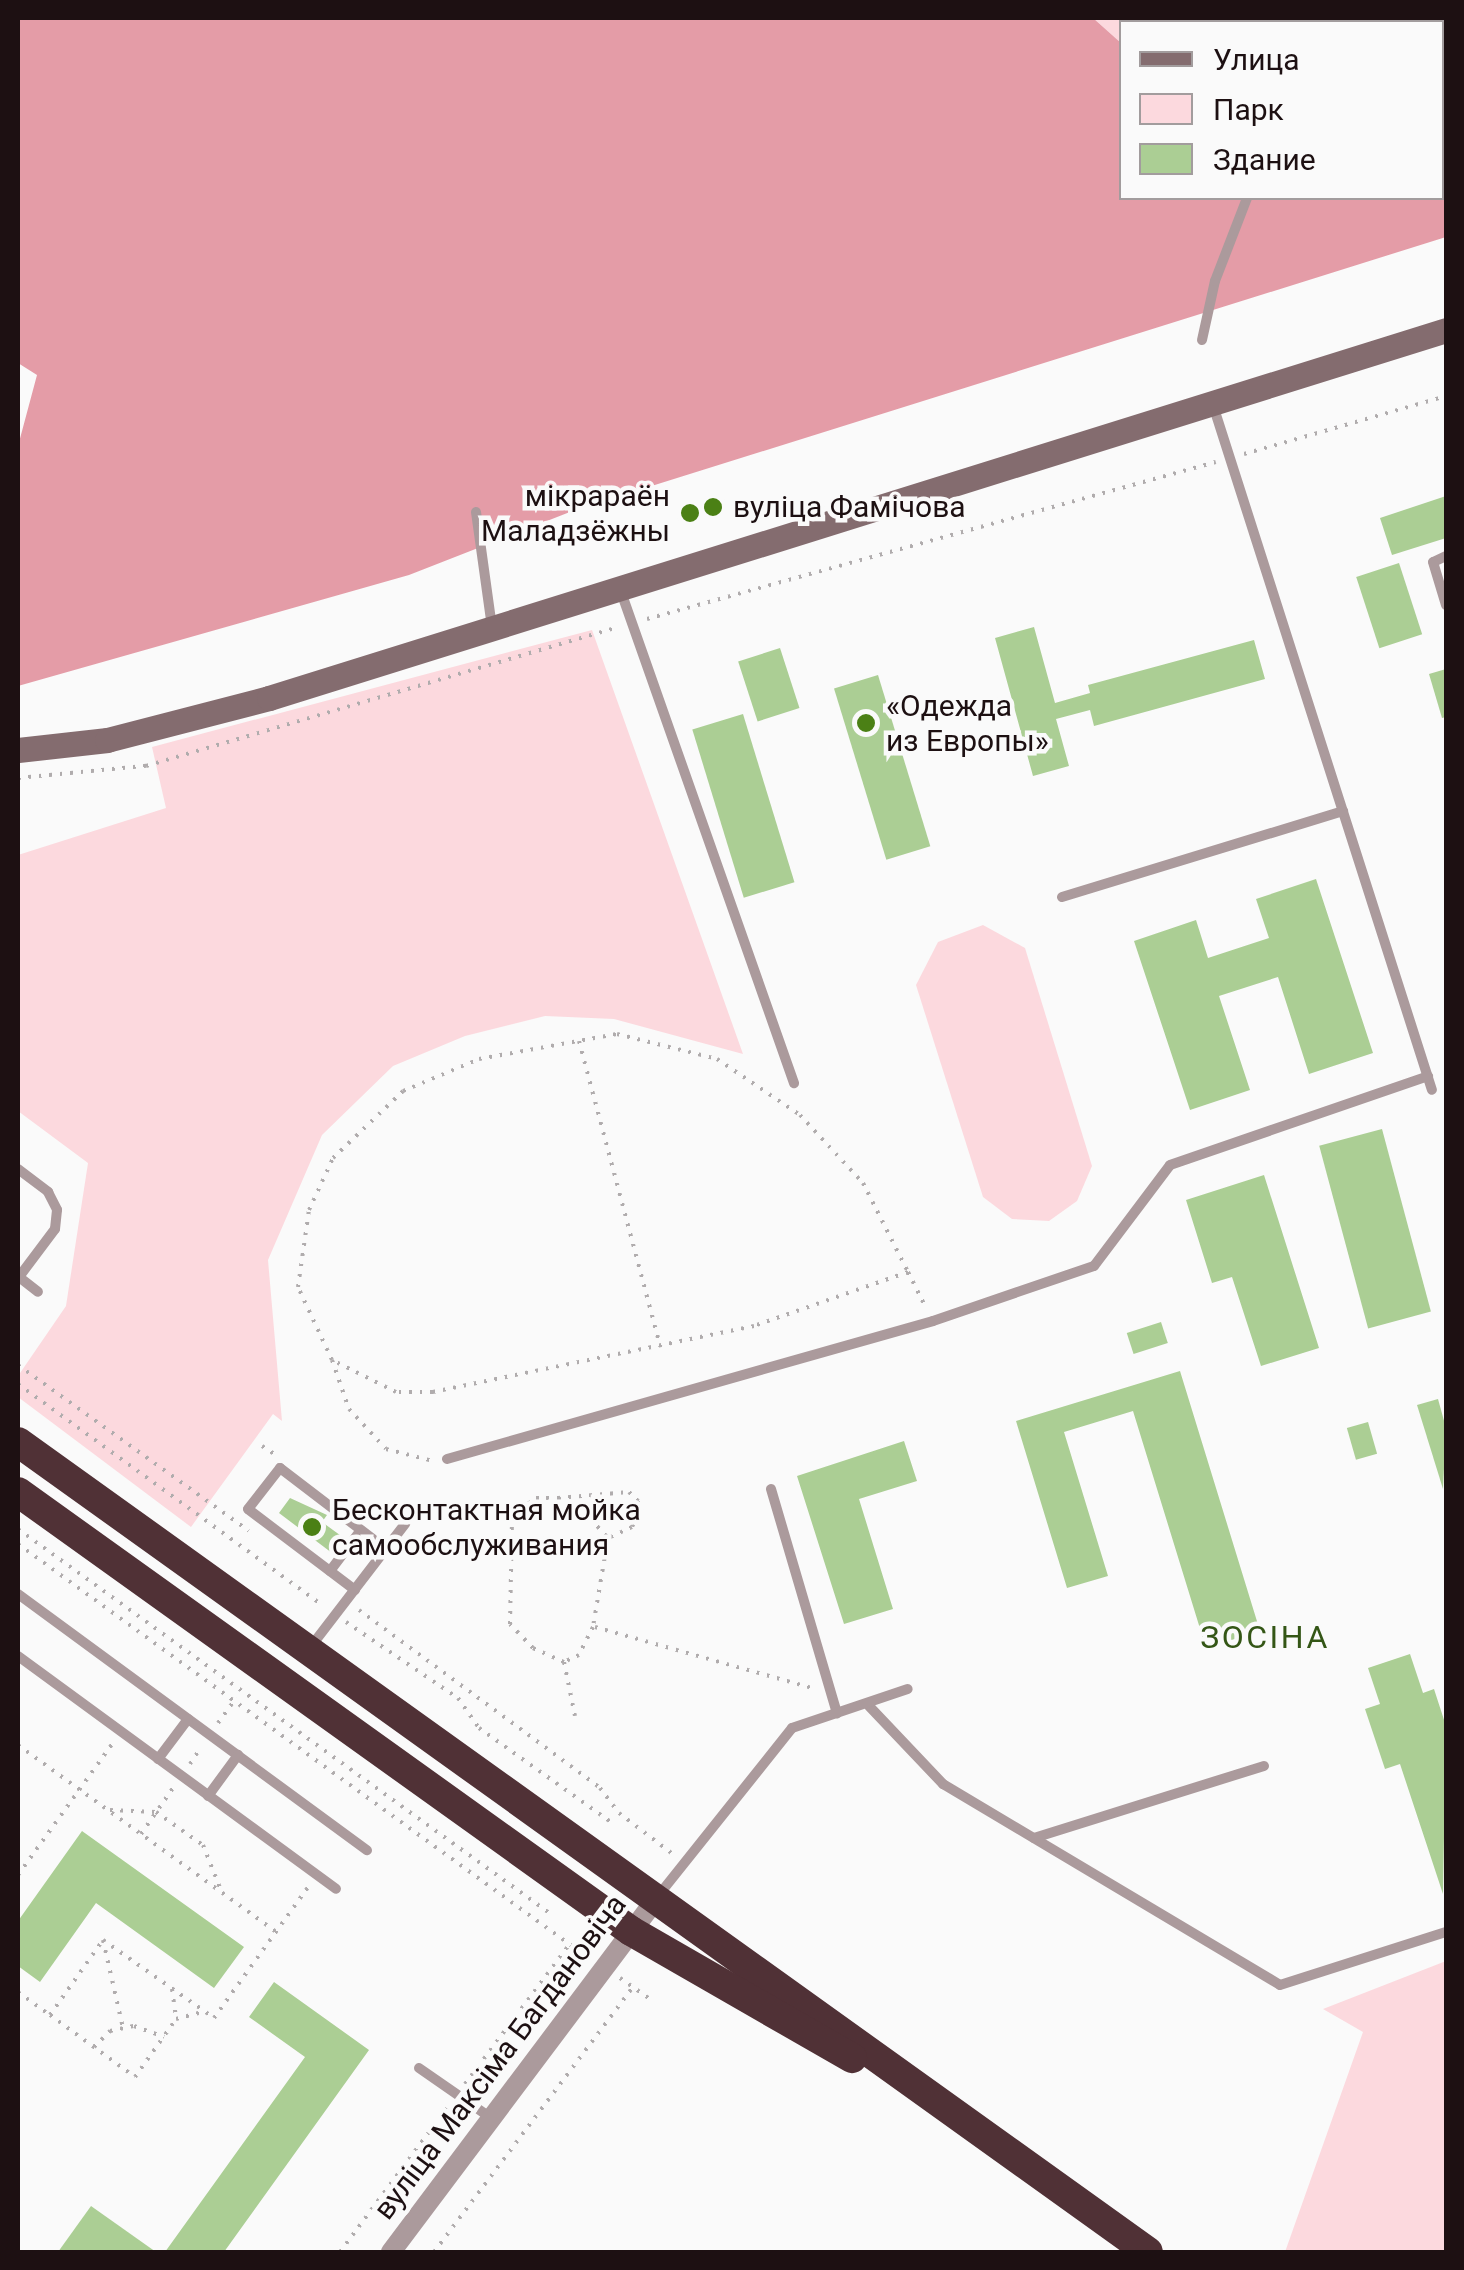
<!DOCTYPE html>
<html>
<head>
<meta charset="utf-8">
<style>
	body { margin:0 }
	#map { position:relative; width:1464px; height:2270px; overflow:hidden; background:#fafafa; font-family:Roboto,sans-serif }
	div>[style] { position:absolute }
	.green>* { inset:0; background:#fcd9de }
	.forest>* { inset:0; background:#e49ca7 }
	.building>* { inset:0; background:#abce94; transform-origin:0 0 }
	.path>* { height:4px; margin-top:-2px; transform-origin:0; background:repeating-linear-gradient(90deg,#b0acad 0 2.5px,transparent 0 10.5px) }
	.lane>* { height:10px; margin:-5px; padding:0 5px; transform-origin:5px; border-radius:5px; background:#ab9a9c }
	.street>* { height:20px; margin:-10px; padding:0 10px; transform-origin:10px; border-radius:10px; background:#ab9a9c }
	.secondary>* { height:25px; margin:-12.5px; padding:0 12.5px; transform-origin:12.5px; border-radius:12.5px; background:#846c6f }
	.highway>* { height:30px; margin:-15px; padding:0 15px; transform-origin:15px; border-radius:15px; background:#503136 }
	.dots>* { width:28px; height:28px; translate:-50% -50%; box-sizing:border-box; border:5px solid #fafafa; border-radius:50% }
	span { translate:-50% -50%; white-space:nowrap; text-align:center; line-height:1.15; -webkit-text-stroke:9px #fafafa; paint-order:stroke }
	.poi-label { font-size:30px; color:#1d1012 }
	.right { translate:-100% -50%; text-align:right }
	.left { translate:0 -50%; text-align:left }
	.street-label { font-size:30px; color:#1d1012 }
	.neighbourhood-label { font-size:32px; color:#345616; letter-spacing:2.5px }
	.frame { position:absolute; inset:0; border:20px solid #1d1012; pointer-events:none }
	.legend { position:absolute; left:1119px; top:20px; width:325px; height:180px; box-sizing:border-box; background:#fafafa; border:2px solid #a29c9d; margin:0; padding:12px 18px; list-style:none; font-size:30px; color:#1d1012 }
	.legend li { display:flex; align-items:center; gap:20px; height:50px }
	.legend b { width:50px; border:2px solid #a29c9d }
</style>
</head>
<body>
<div id="map">
	<div class="green">
		<div style="clip-path:polygon(1093px 18px,1446px 18px,1446px 112px,1442px 114px,1442px 22px,1122px 22px,1121px 43px)"></div>
		<div style="clip-path:polygon(592px 630px,743px 1054px,614px 1019px,545px 1016px,465px 1036px,393px 1066px,322px 1135px,268px 1260px,282px 1421px,273px 1414px,191px 1527px,18px 1397px,18px 1376px,66px 1306px,88px 1163px,18px 1111px,18px 855px,166px 808px,152px 747px)"></div>
		<div style="clip-path:polygon(983px 925px,1025px 948px,1092px 1166px,1077px 1201px,1049px 1221px,1012px 1219px,983px 1197px,916px 985px,938px 942px)"></div>
		<div style="clip-path:polygon(1446px 1961px,1446px 2252px,1285px 2252px,1363px 2032px,1323px 2009px)"></div>
	</div>
	<div class="forest">
		<div style="clip-path:polygon(18px 18px,1093px 18px,1121px 43px,1122px 198px,1442px 198px,1446px 112px,1446px 237px,575px 510px,409px 575px,18px 686px,18px 446px,37px 375px,18px 363px)"></div>
	</div>
	<div class="building">
		<div style="clip-path:polygon(1446px 496px,1446px 538px,1392px 555px,1380px 518px)"></div>
		<div style="left:1399px;top:563px;width:75px;height:45px;rotate:72deg"></div>
		<div style="clip-path:polygon(1034px 627px,1055px 703px,1090px 693px,1088px 685px,1254px 640px,1265px 679px,1094px 726px,1090px 710px,1056px 719px,1069px 766px,1033px 776px,995px 638px)"></div>
		<div style="left:780px;top:648px;width:63px;height:44px;rotate:72deg"></div>
		<div style="clip-path:polygon(1446px 669px,1446px 717px,1442px 718px,1429px 674px)"></div>
		<div style="left:878px;top:675px;width:179px;height:46px;rotate:73deg"></div>
		<div style="left:743px;top:714px;width:176px;height:53px;rotate:73deg"></div>
		<div style="clip-path:polygon(1316px 879px,1373px 1053px,1309px 1074px,1278px 977px,1219px 996px,1250px 1090px,1190px 1110px,1134px 941px,1196px 920px,1208px 958px,1269px 938px,1256px 899px)"></div>
		<div style="left:1382px;top:1129px;width:189px;height:65px;rotate:75deg"></div>
		<div style="clip-path:polygon(1264px 1175px,1319px 1348px,1261px 1366px,1232px 1277px,1212px 1283px,1186px 1200px)"></div>
		<div style="left:1161px;top:1322px;width:22px;height:36px;rotate:72deg"></div>
		<div style="clip-path:polygon(1180px 1371px,1260px 1631px,1206px 1648px,1133px 1411px,1064px 1432px,1108px 1576px,1067px 1588px,1016px 1421px)"></div>
		<div style="clip-path:polygon(1438px 1399px,1446px 1428px,1443px 1489px,1417px 1405px)"></div>
		<div style="left:1368px;top:1422px;width:33px;height:22px;rotate:74deg"></div>
		<div style="clip-path:polygon(904px 1441px,917px 1481px,859px 1499px,893px 1609px,844px 1624px,797px 1476px)"></div>
		<div style="clip-path:polygon(290px 1498px,327px 1515px,322px 1522px,344px 1538px,332px 1553px,279px 1513px)"></div>
		<div style="clip-path:polygon(1410px 1654px,1423px 1693px,1434px 1689px,1446px 1726px,1443px 1894px,1400px 1764px,1385px 1769px,1365px 1709px,1380px 1704px,1368px 1668px)"></div>
		<div style="clip-path:polygon(82px 1831px,244px 1947px,214px 1988px,96px 1903px,40px 1982px,18px 1966px,18px 1921px)"></div>
		<div style="clip-path:polygon(274px 1982px,369px 2050px,224px 2252px,165px 2252px,305px 2057px,249px 2017px)"></div>
		<div style="clip-path:polygon(91px 2206px,156px 2252px,58px 2252px)"></div>
	</div>
	<div class="path">
		<div style="left:1244px;top:454px;width:210px;rotate:-16deg"></div>
		<div style="left:647px;top:619px;width:590px;rotate:-15.43deg"></div>
		<div style="left:18px;top:778px;width:129px;rotate:-5.4deg"></div>
		<div style="left:146px;top:766px;width:492px;rotate:-16.4deg"></div>
		<div style="left:579px;top:1041px;width:316px;rotate:75.1deg"></div>
		<div style="left:908px;top:1272px;width:163px;rotate:160.7deg"></div>
		<div style="left:754px;top:1326px;width:328px;rotate:168.4deg"></div>
		<div style="left:433px;top:1392px;width:37px;rotate:180deg"></div>
		<div style="left:396px;top:1392px;width:72px;rotate:-153.4deg"></div>
		<div style="left:332px;top:1360px;width:81px;rotate:-115deg"></div>
		<div style="left:298px;top:1287px;width:78px;rotate:-81.9deg"></div>
		<div style="left:309px;top:1210px;width:57px;rotate:-65.2deg"></div>
		<div style="left:333px;top:1158px;width:97px;rotate:-43.7deg"></div>
		<div style="left:403px;top:1091px;width:82px;rotate:-22.8deg"></div>
		<div style="left:479px;top:1059px;width:140px;rotate:-10.3deg"></div>
		<div style="left:617px;top:1034px;width:103px;rotate:14deg"></div>
		<div style="left:717px;top:1059px;width:100px;rotate:34deg"></div>
		<div style="left:800px;top:1115px;width:93px;rotate:47.2deg"></div>
		<div style="left:863px;top:1183px;width:100px;rotate:63.2deg"></div>
		<div style="left:908px;top:1272px;width:40px;rotate:63.4deg"></div>
		<div style="left:332px;top:1360px;width:52px;rotate:70.9deg"></div>
		<div style="left:349px;top:1409px;width:54px;rotate:47.2deg"></div>
		<div style="left:386px;top:1449px;width:49px;rotate:14.3deg"></div>
		<div style="left:18px;top:1365px;width:284px;rotate:35.7deg"></div>
		<div style="left:18px;top:1384px;width:376px;rotate:36deg"></div>
		<div style="left:262px;top:1446px;width:17px;rotate:33deg"></div>
		<div style="left:536px;top:1498px;width:22px"></div>
		<div style="left:558px;top:1498px;width:28px;rotate:27deg"></div>
		<div style="left:583px;top:1511px;width:37px;rotate:47deg"></div>
		<div style="left:608px;top:1538px;width:90px;rotate:99.6deg"></div>
		<div style="left:593px;top:1627px;width:31px;rotate:117deg"></div>
		<div style="left:579px;top:1655px;width:17px;rotate:155deg"></div>
		<div style="left:564px;top:1662px;width:34px;rotate:-156deg"></div>
		<div style="left:533px;top:1648px;width:33px;rotate:-134deg"></div>
		<div style="left:510px;top:1624px;width:108px;rotate:-88.9deg"></div>
		<div style="left:512px;top:1516px;width:30px;rotate:-37deg"></div>
		<div style="left:558px;top:1498px;width:71px;rotate:-4.8deg"></div>
		<div style="left:629px;top:1492px;width:13px;rotate:45deg"></div>
		<div style="left:638px;top:1501px;width:14px;rotate:90deg"></div>
		<div style="left:638px;top:1515px;width:13px;rotate:117deg"></div>
		<div style="left:632px;top:1527px;width:26px;rotate:155deg"></div>
		<div style="left:18px;top:1529px;width:654px;rotate:35.85deg"></div>
		<div style="left:18px;top:1544px;width:703px;rotate:35.97deg"></div>
		<div style="left:359px;top:1610px;width:300px;rotate:36.4deg"></div>
		<div style="left:600px;top:1788px;width:31px;rotate:53deg"></div>
		<div style="left:619px;top:1813px;width:69px;rotate:37.4deg"></div>
		<div style="left:346px;top:1622px;width:135px;rotate:34.2deg"></div>
		<div style="left:458px;top:1698px;width:37px;rotate:55deg"></div>
		<div style="left:479px;top:1728px;width:163px;rotate:35.5deg"></div>
		<div style="left:595px;top:1627px;width:225px;rotate:15.7deg"></div>
		<div style="left:564px;top:1662px;width:55px;rotate:78.5deg"></div>
		<div style="left:218px;top:1723px;width:31px;rotate:-54deg"></div>
		<div style="left:18px;top:1745px;width:319px;rotate:35.9deg"></div>
		<div style="left:190px;top:1764px;width:20px;rotate:-57deg"></div>
		<div style="left:110px;top:1810px;width:46px;rotate:2.5deg"></div>
		<div style="left:156px;top:1812px;width:57px;rotate:35.1deg"></div>
		<div style="left:203px;top:1845px;width:52px;rotate:68.4deg"></div>
		<div style="left:141px;top:1834px;width:56px;rotate:-55.2deg"></div>
		<div style="left:18px;top:1875px;width:161px;rotate:-54.3deg"></div>
		<div style="left:103px;top:1940px;width:90px;rotate:77.2deg"></div>
		<div style="left:620px;top:1978px;width:35px;rotate:35deg"></div>
		<div style="left:172px;top:1989px;width:30px;rotate:82deg"></div>
		<div style="left:176px;top:2019px;width:30px;rotate:-15deg"></div>
		<div style="left:18px;top:1992px;width:39px;rotate:36deg"></div>
		<div style="left:50px;top:2015px;width:92px;rotate:-54.8deg"></div>
		<div style="left:103px;top:1940px;width:136px;rotate:35.1deg"></div>
		<div style="left:214px;top:2018px;width:161px;rotate:-54.3deg"></div>
		<div style="left:50px;top:2015px;width:105px;rotate:36.1deg"></div>
		<div style="left:135px;top:2077px;width:71px;rotate:-54.7deg"></div>
		<div style="left:94px;top:2047px;width:23px;rotate:-45deg"></div>
		<div style="left:110px;top:2031px;width:25px;rotate:-12deg"></div>
		<div style="left:134px;top:2026px;width:32px;rotate:20deg"></div>
		<div style="left:465px;top:2084px;width:174px;rotate:-53.2deg"></div>
		<div style="left:340px;top:2252px;width:179px;rotate:-53.4deg"></div>
		<div style="left:434px;top:2252px;width:331px;rotate:-53.1deg"></div>
	</div>
	<div class="lane">
		<div style="left:1278px;top:22px;width:4px;rotate:-90deg"></div>
		<div style="left:1202px;top:340px;width:60px;rotate:-77.6deg"></div>
		<div style="left:1215px;top:281px;width:89px;rotate:-68.9deg"></div>
		<div style="left:1212px;top:402px;width:722px;rotate:72.27deg"></div>
		<div style="left:476px;top:512px;width:116px;rotate:82.1deg"></div>
		<div style="left:1446px;top:556px;width:14px;rotate:155deg"></div>
		<div style="left:1433px;top:562px;width:45px;rotate:73.2deg"></div>
		<div style="left:620px;top:589px;width:524px;rotate:70.6deg"></div>
		<div style="left:1062px;top:897px;width:294px;rotate:-17deg"></div>
		<div style="left:18px;top:1169px;width:38px;rotate:37deg"></div>
		<div style="left:48px;top:1192px;width:20px;rotate:63deg"></div>
		<div style="left:57px;top:1210px;width:19px;rotate:96deg"></div>
		<div style="left:55px;top:1229px;width:60px;rotate:126.9deg"></div>
		<div style="left:19px;top:1277px;width:24px;rotate:38deg"></div>
		<div style="left:447px;top:1459px;width:505px;rotate:-15.85deg"></div>
		<div style="left:933px;top:1321px;width:170px;rotate:-18.9deg"></div>
		<div style="left:1094px;top:1266px;width:126px;rotate:-53deg"></div>
		<div style="left:1170px;top:1165px;width:273px;rotate:-19deg"></div>
		<div style="left:771px;top:1489px;width:234px;rotate:73.6deg"></div>
		<div style="left:330px;top:1571px;width:51px;rotate:-52.9deg"></div>
		<div style="left:355px;top:1590px;width:134px;rotate:-142.9deg"></div>
		<div style="left:248px;top:1509px;width:52px;rotate:-52deg"></div>
		<div style="left:280px;top:1468px;width:133px;rotate:37.4deg"></div>
		<div style="left:18px;top:1594px;width:433px;rotate:36.3deg"></div>
		<div style="left:309px;top:1649px;width:158px;rotate:-52.5deg"></div>
		<div style="left:18px;top:1656px;width:394px;rotate:36.2deg"></div>
		<div style="left:869px;top:1706px;width:108px;rotate:46.5deg"></div>
		<div style="left:943px;top:1784px;width:392px;rotate:30.8deg"></div>
		<div style="left:1280px;top:1985px;width:174px;rotate:-17.7deg"></div>
		<div style="left:158px;top:1759px;width:50px;rotate:-53.1deg"></div>
		<div style="left:208px;top:1796px;width:51px;rotate:-53.8deg"></div>
		<div style="left:1034px;top:1838px;width:241px;rotate:-17.4deg"></div>
		<div style="left:658px;top:1896px;width:215px;rotate:-51.4deg"></div>
		<div style="left:792px;top:1728px;width:122px;rotate:-18.6deg"></div>
		<div style="left:419px;top:2068px;width:88px;rotate:34.8deg"></div>
	</div>
	<div class="street">
		<div style="left:391px;top:2252px;width:444px;rotate:-53.1deg"></div>
	</div>
	<div class="secondary">
		<div style="left:18px;top:750px;width:90px;rotate:-6.4deg"></div>
		<div style="left:107px;top:740px;width:167px;rotate:-14.5deg"></div>
		<div style="left:269px;top:698px;width:1233px;rotate:-17.36deg"></div>
	</div>
	<div class="highway">
		<div style="left:18px;top:1442px;width:1390px;rotate:35.63deg"></div>
		<div style="left:18px;top:1492px;width:754px;rotate:35.61deg"></div>
		<div style="left:631px;top:1931px;width:255px;rotate:29.9deg"></div>
	</div>
	<div class="dots">
		<div style="left:713px;top:507px;background:#4b8015"></div>
		<div style="left:690px;top:513px;background:#4b8015"></div>
		<div style="left:866px;top:723px;background:#4b8015"></div>
		<div style="left:312px;top:1527px;background:#4b8015"></div>
	</div>
	<div class="poi-label">
		<span class="right" style="left:670px;top:513px">мікрараён<br>Маладзёжны</span>
		<span class="left" style="left:733px;top:507px">вуліца Фамічова</span>
		<span class="left" style="left:886px;top:723px">«Одежда<br>из Европы»</span>
		<span class="left" style="left:332px;top:1527px">Бесконтактная мойка<br>самообслуживания</span>
	</div>
	<div class="street-label">
		<span style="left:500px;top:2057px;rotate:-53deg">вуліца Максіма Багдановіча</span>
	</div>
	<div class="neighbourhood-label">
		<span style="left:1265px;top:1637px">ЗОСІНА</span>
	</div>
	<div class="frame"></div>
	<ul class="legend">
	<li><b style="height:12px;background:#846c6f"></b>Улица</li>
	<li><b style="height:28px;background:#fcd9de"></b>Парк</li>
	<li><b style="height:28px;background:#abce94"></b>Здание</li>
	</ul>
</div>
</body>
</html>
